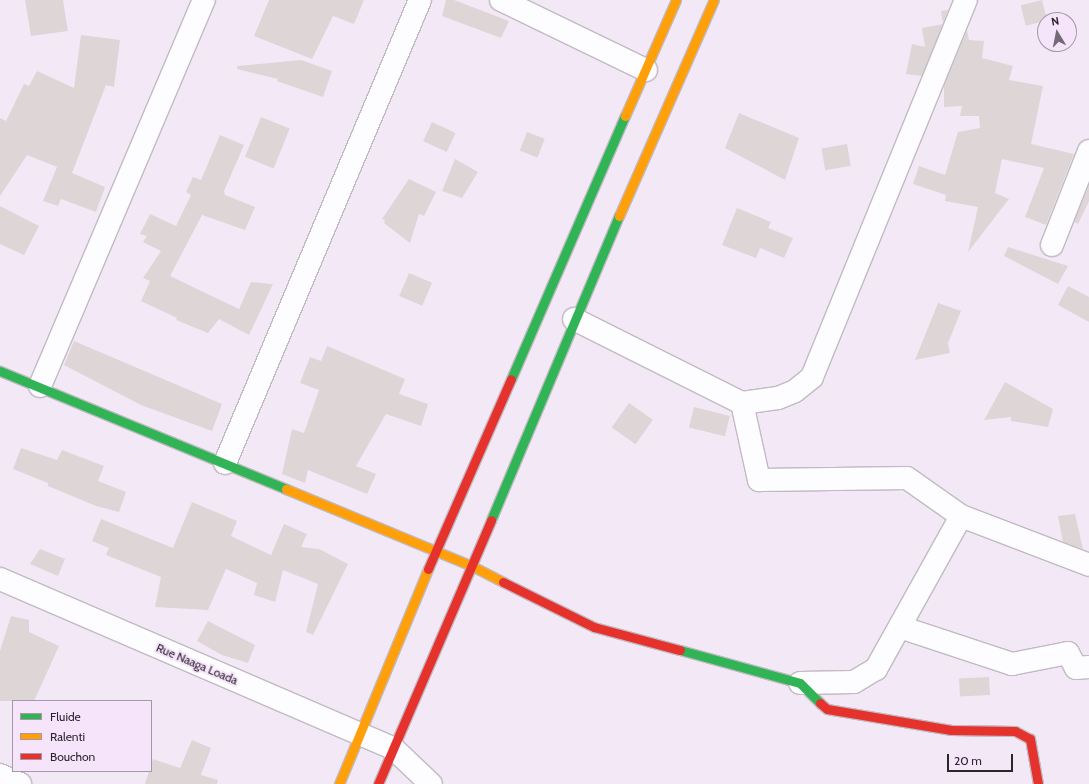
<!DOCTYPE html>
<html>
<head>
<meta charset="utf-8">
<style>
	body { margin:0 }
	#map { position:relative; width:1089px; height:784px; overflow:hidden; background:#f3e9f6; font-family:Cabin,sans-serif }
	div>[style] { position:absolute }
	.building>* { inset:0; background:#ded5d7; transform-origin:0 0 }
	.roads { filter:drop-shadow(1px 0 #c1bac3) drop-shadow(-1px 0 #c1bac3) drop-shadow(0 1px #c1bac3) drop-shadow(0 -1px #c1bac3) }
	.street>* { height:22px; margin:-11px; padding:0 11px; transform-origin:11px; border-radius:11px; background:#fdfcfe }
	.fast>* { height:9px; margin:-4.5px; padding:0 4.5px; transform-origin:4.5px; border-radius:4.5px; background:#30b455 }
	.slow>* { height:9px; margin:-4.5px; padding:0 4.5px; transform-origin:4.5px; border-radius:4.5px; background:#ff9f0a }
	.jam>* { height:9px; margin:-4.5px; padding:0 4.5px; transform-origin:4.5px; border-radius:4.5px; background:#e5322d }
	span { translate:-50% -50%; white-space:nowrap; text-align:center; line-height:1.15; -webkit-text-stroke:4px #f6e4fb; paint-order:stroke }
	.street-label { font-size:12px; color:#2c252e }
	.legend { position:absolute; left:12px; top:700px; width:140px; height:72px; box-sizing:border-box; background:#f6e4fb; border:1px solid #a598a9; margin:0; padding:5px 7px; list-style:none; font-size:12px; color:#2c252e }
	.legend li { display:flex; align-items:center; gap:8px; height:20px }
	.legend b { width:20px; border:1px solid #a598a9 }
	.north { position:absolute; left:1037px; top:12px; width:40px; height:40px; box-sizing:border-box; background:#f6e4fb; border:1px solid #a598a9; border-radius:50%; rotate:350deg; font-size:11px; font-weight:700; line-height:16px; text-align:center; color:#2c252e }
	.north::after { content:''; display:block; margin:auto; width:14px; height:18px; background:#726a74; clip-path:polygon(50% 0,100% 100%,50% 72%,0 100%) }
	.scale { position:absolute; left:947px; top:754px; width:66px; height:18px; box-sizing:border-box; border:2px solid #2c252e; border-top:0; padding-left:5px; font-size:12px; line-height:14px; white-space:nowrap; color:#2c252e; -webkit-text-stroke:3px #f6e4fb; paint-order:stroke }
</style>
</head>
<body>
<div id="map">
	<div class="building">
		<div style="clip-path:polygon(25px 0,63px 0,68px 31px,31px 36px)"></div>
		<div style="clip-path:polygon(269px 0,364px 0,354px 24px,333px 16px,312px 59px,254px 36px)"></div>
		<div style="clip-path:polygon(446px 0,454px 0,509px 21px,501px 38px,442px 16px)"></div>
		<div style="left:1042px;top:0;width:21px;height:22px;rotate:76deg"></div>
		<div style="clip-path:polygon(948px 10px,943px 23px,941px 11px)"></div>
		<div style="clip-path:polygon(943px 24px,922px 76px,906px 74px,912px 44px,925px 47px,922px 28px)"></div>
		<div style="clip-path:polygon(967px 30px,969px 40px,984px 41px,982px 58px,1013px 66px,1009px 80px,1043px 86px,1031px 144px,1074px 154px,1046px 225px,1025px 217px,1044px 168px,1002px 159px,995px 193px,1009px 199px,968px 252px,978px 207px,945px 201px,946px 195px,913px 184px,919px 166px,945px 175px,958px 132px,980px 128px,979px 116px,960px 116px,962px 106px,944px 107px,944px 86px)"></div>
		<div style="clip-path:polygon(81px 35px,120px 40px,114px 87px,106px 85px,72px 173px,105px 187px,96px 212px,61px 199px,58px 206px,43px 201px,57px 167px,27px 155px,0 196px,0 118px,6px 121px,24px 84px,29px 86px,37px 71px,74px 88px)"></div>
		<div style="clip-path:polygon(301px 60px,332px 71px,323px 97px,277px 81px,278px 79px,237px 69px,237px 66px)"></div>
		<div style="clip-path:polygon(739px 113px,799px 138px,785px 180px,725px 148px)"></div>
		<div style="left:261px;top:117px;width:31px;height:43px;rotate:22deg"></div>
		<div style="left:432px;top:122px;width:26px;height:21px;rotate:25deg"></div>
		<div style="left:527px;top:132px;width:19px;height:20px;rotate:21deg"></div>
		<div style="clip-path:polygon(220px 135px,244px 145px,224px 191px,225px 195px,255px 207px,245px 230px,202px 215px,170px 276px,239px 309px,251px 282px,273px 284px,249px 335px,219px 319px,208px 333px,176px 320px,177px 318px,141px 301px,150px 281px,143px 278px,161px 251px,143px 242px,147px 236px,140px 234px,150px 214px,176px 226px,191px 195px,186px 192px,193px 177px,201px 180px)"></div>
		<div style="left:847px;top:144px;width:22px;height:26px;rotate:80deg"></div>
		<div style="clip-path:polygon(455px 159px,478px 172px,462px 198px,442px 191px)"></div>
		<div style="clip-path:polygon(409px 179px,436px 192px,424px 216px,419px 214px,410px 243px,384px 223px,385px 220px,382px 219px)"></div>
		<div style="clip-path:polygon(1089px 185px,1089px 201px,1078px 224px,1074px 222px)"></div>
		<div style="clip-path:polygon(0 206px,39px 226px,24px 255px,0 244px)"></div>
		<div style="clip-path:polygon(737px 208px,771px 222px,768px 228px,793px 238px,784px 258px,760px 248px,756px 258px,722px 245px)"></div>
		<div style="clip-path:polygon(1008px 247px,1068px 266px,1058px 284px,1004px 256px)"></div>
		<div style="left:409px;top:273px;width:25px;height:25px;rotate:23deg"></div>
		<div style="clip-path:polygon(1068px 286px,1089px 297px,1089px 322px,1058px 305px)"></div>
		<div style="clip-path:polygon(938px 303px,961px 311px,948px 343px,950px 353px,915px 360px)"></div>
		<div style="clip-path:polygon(74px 341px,222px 404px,212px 431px,141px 405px,64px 365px)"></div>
		<div style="clip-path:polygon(327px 346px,405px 379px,399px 394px,428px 404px,421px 426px,386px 414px,356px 466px,376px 474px,367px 494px,308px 470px,305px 483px,282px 474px,292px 429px,304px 433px,319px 390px,300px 383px,310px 357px,321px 361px)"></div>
		<div style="clip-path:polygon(1005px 382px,1053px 409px,1048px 427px,1011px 421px,1011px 417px,984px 420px)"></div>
		<div style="left:629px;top:403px;width:29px;height:30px;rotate:35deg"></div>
		<div style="left:694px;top:407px;width:37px;height:21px;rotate:14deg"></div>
		<div style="clip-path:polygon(21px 448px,57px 460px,62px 450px,104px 466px,98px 481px,126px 492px,119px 512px,96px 506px,48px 486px,48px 483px,13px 469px)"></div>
		<div style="clip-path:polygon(192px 502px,237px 521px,231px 536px,271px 555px,284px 524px,307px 534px,301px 547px,319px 549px,348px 564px,313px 635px,306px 632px,318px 584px,283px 570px,275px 602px,254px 595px,257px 583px,226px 569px,208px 610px,155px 607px,161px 577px,106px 555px,109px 548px,92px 541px,101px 519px,173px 548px)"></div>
		<div style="clip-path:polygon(1075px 514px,1083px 549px,1063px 542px,1058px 516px)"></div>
		<div style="clip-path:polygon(40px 549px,65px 559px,58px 576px,30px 564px)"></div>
		<div style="clip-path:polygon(11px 616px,29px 620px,29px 632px,59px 646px,34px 701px,0 701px,0 651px)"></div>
		<div style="clip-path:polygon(208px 621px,255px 645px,248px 663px,222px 655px,197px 641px)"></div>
		<div style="left:989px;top:677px;width:18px;height:30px;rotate:87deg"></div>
		<div style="clip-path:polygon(192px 740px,211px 748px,201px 775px,218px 780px,217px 784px,145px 784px,153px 759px,180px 768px)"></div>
	</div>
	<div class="roads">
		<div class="street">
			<div style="left:501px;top:0;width:161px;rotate:25.8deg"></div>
			<div style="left:1052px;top:245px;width:101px;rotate:-68.5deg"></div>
			<div style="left:574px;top:319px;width:188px;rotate:26.6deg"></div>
			<div style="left:742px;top:403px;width:79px;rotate:77.6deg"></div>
			<div style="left:759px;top:480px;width:148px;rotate:-0.8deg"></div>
			<div style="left:907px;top:478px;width:66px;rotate:35.1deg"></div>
			<div style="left:961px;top:516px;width:137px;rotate:20.9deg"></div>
			<div style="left:40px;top:386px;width:419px;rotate:-67deg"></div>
			<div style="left:742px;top:403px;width:36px;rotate:-8deg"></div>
			<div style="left:778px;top:398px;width:18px;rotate:-22deg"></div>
			<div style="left:795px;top:391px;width:22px;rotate:-39deg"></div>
			<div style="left:812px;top:377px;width:407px;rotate:-67.8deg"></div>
			<div style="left:225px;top:463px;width:502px;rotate:-67.16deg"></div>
			<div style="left:0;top:579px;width:428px;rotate:23.3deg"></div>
			<div style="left:393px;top:748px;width:52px;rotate:43.5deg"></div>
			<div style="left:900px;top:627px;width:118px;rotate:18.3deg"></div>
			<div style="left:1012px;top:664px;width:57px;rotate:-11.1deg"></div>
			<div style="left:1068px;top:653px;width:17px;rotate:62deg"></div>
			<div style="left:1076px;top:668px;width:13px;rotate:-4deg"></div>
			<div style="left:800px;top:683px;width:54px;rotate:-1.1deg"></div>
			<div style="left:854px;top:682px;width:26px;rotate:-31deg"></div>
			<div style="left:876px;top:669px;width:175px;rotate:-60.9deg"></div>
			<div style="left:0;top:775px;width:22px;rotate:24deg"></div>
		</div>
		<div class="fast">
			<div style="left:0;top:371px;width:309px;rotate:22.4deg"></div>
			<div style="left:511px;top:379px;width:287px;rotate:-66.6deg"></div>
			<div style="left:491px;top:520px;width:330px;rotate:-67.2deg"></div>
			<div style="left:680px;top:650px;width:124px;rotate:15.4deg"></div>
			<div style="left:800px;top:683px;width:28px;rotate:45deg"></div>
		</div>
		<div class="slow">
			<div style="left:625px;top:116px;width:127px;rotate:-66.3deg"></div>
			<div style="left:619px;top:216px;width:236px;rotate:-66.3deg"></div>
			<div style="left:286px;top:489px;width:201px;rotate:22.5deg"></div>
			<div style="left:472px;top:566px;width:35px;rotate:27deg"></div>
			<div style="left:339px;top:784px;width:233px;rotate:-67.5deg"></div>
		</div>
		<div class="jam">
			<div style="left:428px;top:569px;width:207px;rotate:-66.4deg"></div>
			<div style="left:503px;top:582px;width:102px;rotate:26.3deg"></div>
			<div style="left:594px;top:627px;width:89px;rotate:15deg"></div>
			<div style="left:820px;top:703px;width:9px;rotate:41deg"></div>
			<div style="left:827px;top:709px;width:126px;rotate:9.6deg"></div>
			<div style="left:951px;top:730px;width:64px;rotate:0.9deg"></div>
			<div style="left:1015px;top:731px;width:17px;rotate:28deg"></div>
			<div style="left:1030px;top:739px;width:46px;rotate:79.9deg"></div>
			<div style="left:378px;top:784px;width:287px;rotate:-66.8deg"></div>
		</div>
	</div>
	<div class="street-label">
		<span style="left:197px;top:664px;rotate:23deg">Rue Naaga Loada</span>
	</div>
	<ul class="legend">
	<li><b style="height:5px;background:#30b455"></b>Fluide</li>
	<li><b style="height:5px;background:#ff9f0a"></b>Ralenti</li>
	<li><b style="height:5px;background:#e5322d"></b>Bouchon</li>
	</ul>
	<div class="north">N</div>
	<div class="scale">20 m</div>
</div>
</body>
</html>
